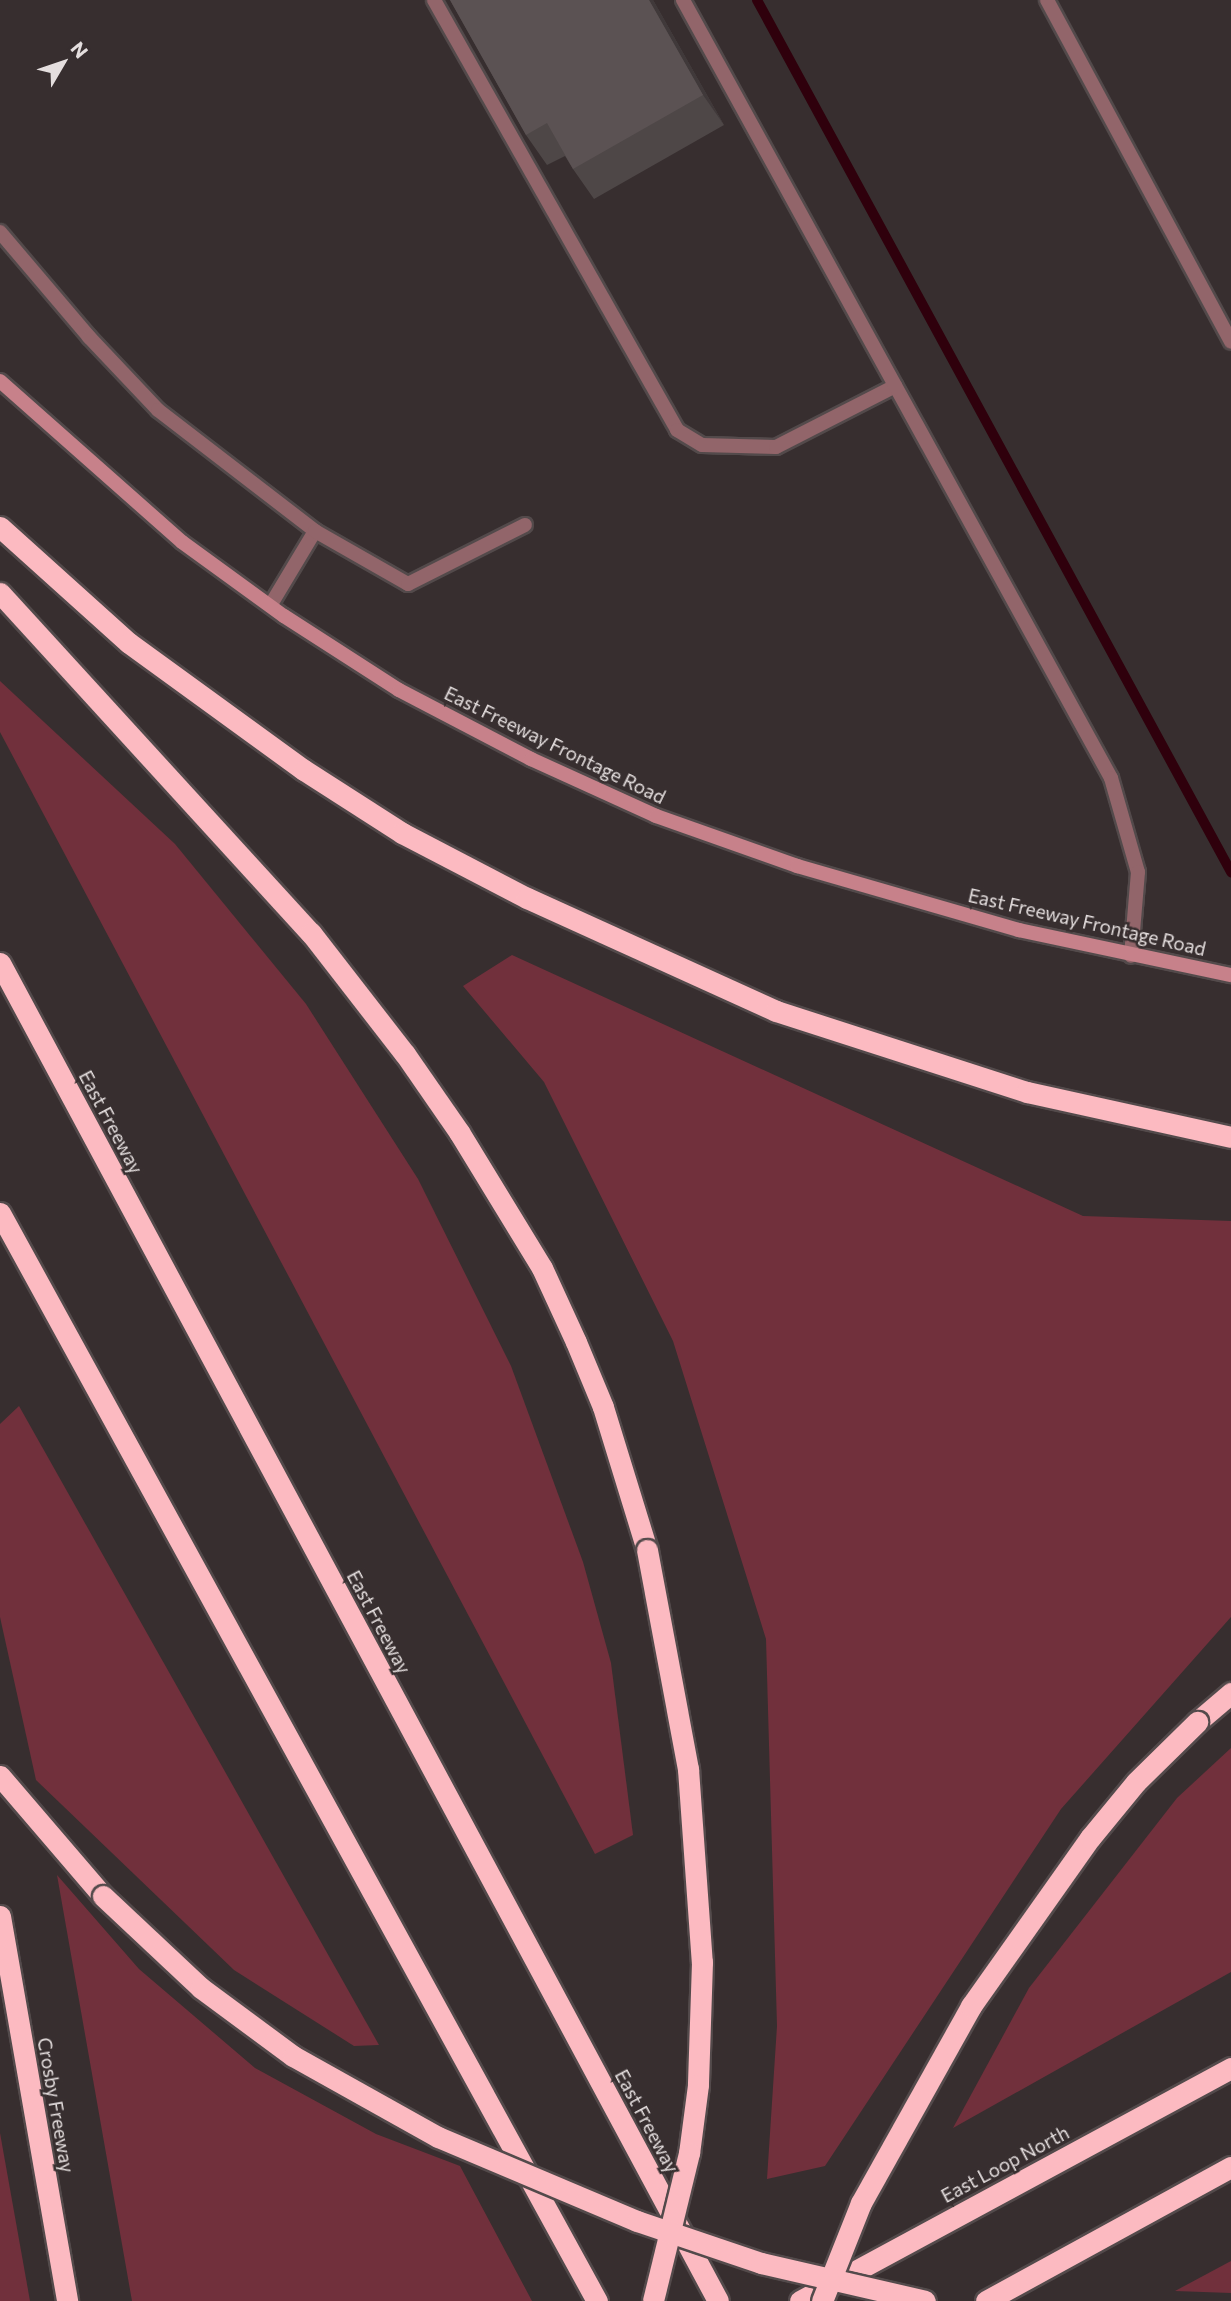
<!DOCTYPE html>
<html>
<head>
<meta charset="utf-8">
<style>
	body { margin:0 }
	#map { position:relative; width:1231px; height:2301px; overflow:hidden; background:#372e2f; font-family:Commissioner,sans-serif }
	div>[style] { position:absolute }
	.green>* { inset:0; background:#71303c }
	.stream>* { height:10px; margin:-5px; padding:0 5px; transform-origin:5px; border-radius:5px; background:#2f000c }
	.roads { filter:drop-shadow(2px 0 #534a4b) drop-shadow(-2px 0 #534a4b) drop-shadow(0 2px #534a4b) drop-shadow(0 -2px #534a4b) }
	.service>* { height:14px; margin:-7px; padding:0 7px; transform-origin:7px; border-radius:7px; background:#92656a }
	.secondary>* { height:14px; margin:-7px; padding:0 7px; transform-origin:7px; border-radius:7px; background:#c7818a }
	.motorway>* { height:21px; margin:-10.5px; padding:0 10.5px; transform-origin:10.5px; border-radius:10.5px; background:#fcbac1 }
	.bridges { filter:drop-shadow(2px 0 #534a4b) drop-shadow(-2px 0 #534a4b) drop-shadow(0 2px #534a4b) drop-shadow(0 -2px #534a4b) }
	.motorway-bridge>* { height:21px; margin:-10.5px; padding:0 10.5px; transform-origin:10.5px; border-radius:10.5px; background:#fcbac1 }
	.wall>* { inset:0; background:#4e4747 }
	.shaded-wall>* { inset:0; background:#40393a }
	.building>* { inset:0; background:#5b5253 }
	span { translate:-50% -50%; white-space:nowrap; text-align:center; line-height:1.15; -webkit-text-stroke:5px #372e2f; paint-order:stroke }
	.street-label { font-size:19px; color:#e4dede }
	.north { position:absolute; left:28px; top:28px; width:70px; height:70px; -webkit-text-stroke:5px #372e2f; paint-order:stroke; rotate:51deg; font-size:19px; font-weight:700; line-height:28px; text-align:center; color:#e4dede }
	.north::after { content:''; display:block; margin:auto; width:24px; height:32px; background:#e4dede; clip-path:polygon(50% 0,100% 100%,50% 72%,0 100%) }
</style>
</head>
<body>
<div id="map">
	<div class="green">
		<div style="clip-path:polygon(0 681px,175px 844px,306px 1004px,418px 1179px,511px 1366px,583px 1562px,611px 1663px,633px 1835px,595px 1854px,0 732px)"></div>
		<div style="clip-path:polygon(512px 955px,1083px 1216px,1231px 1221px,1231px 1617px,1061px 1809px,825px 2166px,767px 2179px,777px 2026px,766px 1639px,673px 1341px,544px 1082px,463px 986px)"></div>
		<div style="clip-path:polygon(19px 1406px,379px 2045px,354px 2046px,234px 1970px,36px 1780px,0 1617px,0 1424px)"></div>
		<div style="clip-path:polygon(1231px 1748px,1231px 1972px,953px 2128px,1029px 1988px,1177px 1798px)"></div>
		<div style="clip-path:polygon(57px 1875px,139px 1969px,255px 2068px,376px 2134px,460px 2166px,532px 2301px,132px 2301px)"></div>
		<div style="clip-path:polygon(0 2133px,30px 2301px,0 2301px)"></div>
		<div style="clip-path:polygon(1231px 2261px,1231px 2293px,1175px 2291px)"></div>
	</div>
	<div class="stream">
		<div style="left:757px;top:0;width:993px;rotate:61.47deg"></div>
	</div>
	<div class="roads">
		<div class="service">
			<div style="left:434px;top:0;width:494px;rotate:60.5deg"></div>
			<div style="left:677px;top:430px;width:29px;rotate:31deg"></div>
			<div style="left:702px;top:445px;width:74px;rotate:1.5deg"></div>
			<div style="left:776px;top:447px;width:134px;rotate:-27.1deg"></div>
			<div style="left:683px;top:0;width:888px;rotate:61.18deg"></div>
			<div style="left:1111px;top:778px;width:98px;rotate:74deg"></div>
			<div style="left:1138px;top:872px;width:84px;rotate:94.8deg"></div>
			<div style="left:1047px;top:0;width:388px;rotate:61.7deg"></div>
			<div style="left:0;top:232px;width:138px;rotate:49.7deg"></div>
			<div style="left:89px;top:337px;width:100px;rotate:46.6deg"></div>
			<div style="left:158px;top:410px;width:198px;rotate:37.6deg"></div>
			<div style="left:315px;top:531px;width:87px;rotate:121deg"></div>
			<div style="left:315px;top:531px;width:107px;rotate:29.7deg"></div>
			<div style="left:408px;top:584px;width:131px;rotate:-26.8deg"></div>
		</div>
		<div class="secondary">
			<div style="left:0;top:381px;width:243px;rotate:41.5deg"></div>
			<div style="left:182px;top:542px;width:126px;rotate:36deg"></div>
			<div style="left:284px;top:616px;width:137px;rotate:32.8deg"></div>
			<div style="left:399px;top:690px;width:149px;rotate:27.6deg"></div>
			<div style="left:531px;top:759px;width:137px;rotate:24.5deg"></div>
			<div style="left:656px;top:816px;width:150px;rotate:19.5deg"></div>
			<div style="left:797px;top:866px;width:231px;rotate:16.1deg"></div>
			<div style="left:1019px;top:930px;width:217px;rotate:12deg"></div>
		</div>
		<div class="motorway">
			<div style="left:0;top:527px;width:173px;rotate:42deg"></div>
			<div style="left:129px;top:643px;width:216px;rotate:36deg"></div>
			<div style="left:304px;top:770px;width:117px;rotate:32.7deg"></div>
			<div style="left:402px;top:833px;width:141px;rotate:27.5deg"></div>
			<div style="left:527px;top:898px;width:273px;rotate:24.4deg"></div>
			<div style="left:776px;top:1011px;width:264px;rotate:17.9deg"></div>
			<div style="left:1027px;top:1092px;width:209px;rotate:12.4deg"></div>
			<div style="left:0;top:593px;width:461px;rotate:47.6deg"></div>
			<div style="left:311px;top:933px;width:153px;rotate:52.2deg"></div>
			<div style="left:405px;top:1054px;width:95px;rotate:55.3deg"></div>
			<div style="left:459px;top:1132px;width:159px;rotate:58.6deg"></div>
			<div style="left:542px;top:1268px;width:81px;rotate:65.3deg"></div>
			<div style="left:576px;top:1342px;width:70px;rotate:67.4deg"></div>
			<div style="left:603px;top:1407px;width:150px;rotate:72.9deg"></div>
			<div style="left:0;top:963px;width:1518px;rotate:61.78deg"></div>
			<div style="left:0;top:1213px;width:1241px;rotate:61.25deg"></div>
			<div style="left:1197px;top:1722px;width:45px;rotate:-40.5deg"></div>
			<div style="left:0;top:1776px;width:158px;rotate:49.4deg"></div>
			<div style="left:0;top:1916px;width:391px;rotate:80.1deg"></div>
			<div style="left:800px;top:2301px;width:490px;rotate:-28.4deg"></div>
			<div style="left:986px;top:2301px;width:279px;rotate:-28.7deg"></div>
		</div>
	</div>
	<div class="bridges">
		<div class="motorway-bridge">
			<div style="left:647px;top:1550px;width:223px;rotate:79.4deg"></div>
			<div style="left:688px;top:1769px;width:194px;rotate:85.9deg"></div>
			<div style="left:702px;top:1962px;width:123px;rotate:91.9deg"></div>
			<div style="left:698px;top:2085px;width:69px;rotate:97.5deg"></div>
			<div style="left:689px;top:2153px;width:152px;rotate:103.7deg"></div>
			<div style="left:103px;top:1896px;width:134px;rotate:43.2deg"></div>
			<div style="left:201px;top:1988px;width:114px;rotate:36.5deg"></div>
			<div style="left:293px;top:2056px;width:166px;rotate:29.2deg"></div>
			<div style="left:438px;top:2137px;width:216px;rotate:22.9deg"></div>
			<div style="left:637px;top:2221px;width:131px;rotate:18.7deg"></div>
			<div style="left:761px;top:2263px;width:168px;rotate:13deg"></div>
			<div style="left:822px;top:2301px;width:105px;rotate:-68.3deg"></div>
			<div style="left:861px;top:2203px;width:226px;rotate:-60.8deg"></div>
			<div style="left:971px;top:2006px;width:206px;rotate:-54.7deg"></div>
			<div style="left:1090px;top:1838px;width:72px;rotate:-50.6deg"></div>
			<div style="left:1136px;top:1782px;width:86px;rotate:-44.5deg"></div>
		</div>
	</div>
	<div class="wall">
		<div style="clip-path:polygon(450px 0,653px 0,724px 125px,594px 199px,573px 169px,565px 156px,547px 165px,526px 135px)"></div>
	</div>
	<div class="shaded-wall">
		<div style="clip-path:polygon(649px 0,653px 0,724px 125px,703px 95px)"></div>
	</div>
	<div class="building">
		<div style="clip-path:polygon(450px 0,649px 0,703px 95px,573px 169px,547px 123px,526px 135px)"></div>
	</div>
	<div class="street-label">
		<span style="left:555px;top:745px;rotate:26deg">East Freeway Frontage Road</span>
		<span style="left:1087px;top:922px;rotate:13deg">East Freeway Frontage Road</span>
		<span style="left:111px;top:1122px;rotate:62deg">East Freeway</span>
		<span style="left:379px;top:1622px;rotate:62deg">East Freeway</span>
		<span style="left:56px;top:2105px;rotate:80deg">Crosby Freeway</span>
		<span style="left:647px;top:2121px;rotate:62deg">East Freeway</span>
		<span style="left:1005px;top:2164px;rotate:-28deg">East Loop North</span>
	</div>
	<div class="north">N</div>
</div>
</body>
</html>
